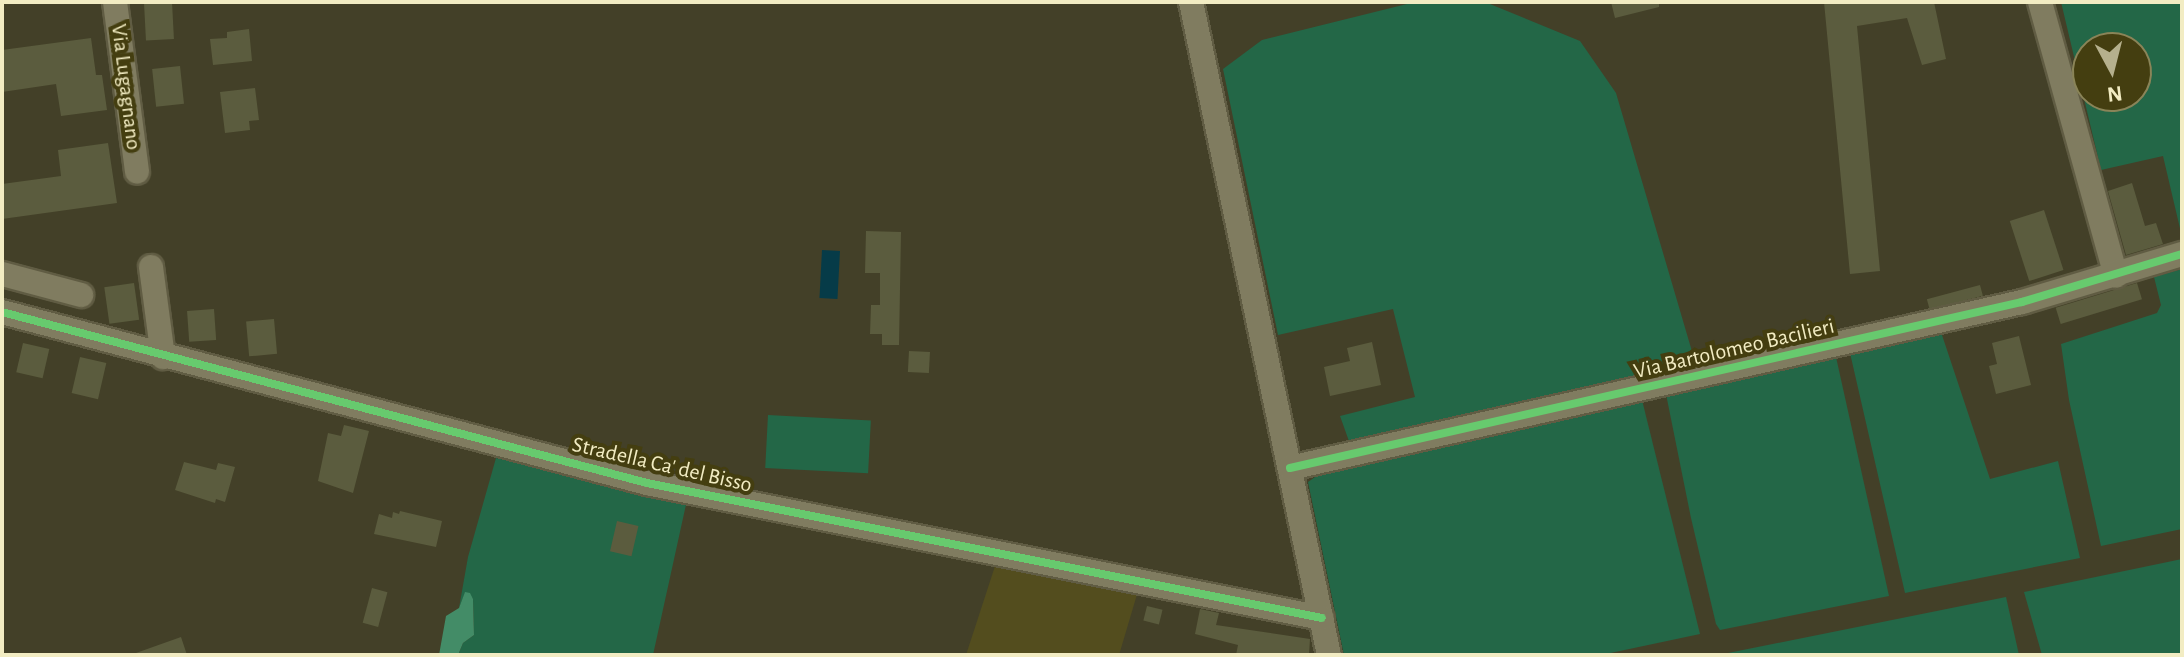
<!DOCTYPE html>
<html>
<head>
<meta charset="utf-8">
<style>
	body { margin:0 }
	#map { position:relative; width:2184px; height:657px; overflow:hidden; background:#434028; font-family:"Alegreya Sans",sans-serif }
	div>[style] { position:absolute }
	.built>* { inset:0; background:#534d1e }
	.green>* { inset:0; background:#236747; transform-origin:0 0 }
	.forest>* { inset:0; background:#438c67 }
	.water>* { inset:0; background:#063b48; transform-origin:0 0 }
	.building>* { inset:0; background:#5b5c3e; transform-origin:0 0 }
	.roads { filter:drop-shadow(2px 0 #605c43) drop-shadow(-2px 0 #605c43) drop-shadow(0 2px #605c43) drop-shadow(0 -2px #605c43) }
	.minor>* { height:24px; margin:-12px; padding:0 12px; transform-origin:12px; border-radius:12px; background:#807c60 }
	.cycleway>* { height:8px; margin:-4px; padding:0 4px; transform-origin:4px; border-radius:4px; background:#67ca6e }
	span { translate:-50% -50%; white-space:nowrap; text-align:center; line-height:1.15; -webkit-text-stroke:8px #443e10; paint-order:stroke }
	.street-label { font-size:22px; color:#f2ecc3 }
	.frame { position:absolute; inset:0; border:4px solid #f2ecc3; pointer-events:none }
	.north { position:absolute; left:2072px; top:32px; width:80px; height:80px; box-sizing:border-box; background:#443e10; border:2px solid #8a8458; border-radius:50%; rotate:173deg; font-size:22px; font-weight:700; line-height:32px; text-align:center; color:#f2ecc3 }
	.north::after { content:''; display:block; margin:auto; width:28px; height:36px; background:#b5b08d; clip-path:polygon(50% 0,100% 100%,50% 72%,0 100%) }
</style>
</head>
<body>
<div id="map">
	<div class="built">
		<div style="clip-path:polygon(997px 560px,1138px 591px,1119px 655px,966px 655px)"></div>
	</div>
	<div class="green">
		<div style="clip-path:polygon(1415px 2px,1485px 2px,1580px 41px,1616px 93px,1696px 365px,1350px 444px,1340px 416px,1415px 397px,1393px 309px,1278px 335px,1223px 69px,1262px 40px)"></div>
		<div style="clip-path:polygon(evenodd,2061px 2px,2182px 2px,2182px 237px,2163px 156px,2101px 170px,2061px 2px,2136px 48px,2136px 96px,2088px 96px,2088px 48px,2136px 48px)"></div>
		<div style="clip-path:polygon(2182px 269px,2182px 529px,2101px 546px,2069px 400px,2061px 344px,2157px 313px,2161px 305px,2154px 277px)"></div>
		<div style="clip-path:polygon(1941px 332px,1990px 479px,2058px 461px,2080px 558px,1905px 593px,1850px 353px)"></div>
		<div style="clip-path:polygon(1836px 357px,1889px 596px,1720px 630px,1716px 624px,1691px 518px,1666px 394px)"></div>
		<div style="clip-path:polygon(1642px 400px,1700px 634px,1601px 655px,1344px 655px,1308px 482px,1318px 475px)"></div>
		<div style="left:768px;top:415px;width:103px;height:53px;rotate:3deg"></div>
		<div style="clip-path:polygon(496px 458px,687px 500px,653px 655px,458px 655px,463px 643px,474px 635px,473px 599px,465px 593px,459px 608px,468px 557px)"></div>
		<div style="clip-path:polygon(2182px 559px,2182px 655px,2042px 655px,2024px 592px)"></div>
		<div style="clip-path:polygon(2006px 597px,2019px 655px,1718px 655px)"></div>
	</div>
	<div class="forest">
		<div style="clip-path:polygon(465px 592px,470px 593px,473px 599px,474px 635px,463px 643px,458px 655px,439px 655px,446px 616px,459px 608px)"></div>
	</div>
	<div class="water">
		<div style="left:822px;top:250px;width:18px;height:48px;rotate:3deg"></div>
	</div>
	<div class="building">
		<div style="left:172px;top:2px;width:37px;height:28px;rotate:87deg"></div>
		<div style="clip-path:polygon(1611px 2px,1659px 2px,1659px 7px,1615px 18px)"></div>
		<div style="clip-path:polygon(1824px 2px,1934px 2px,1946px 59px,1922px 65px,1907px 18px,1857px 26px,1880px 271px,1850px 274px)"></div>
		<div style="clip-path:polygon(249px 29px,252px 61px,213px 65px,210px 39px,227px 38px,227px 32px)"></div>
		<div style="clip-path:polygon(91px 38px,96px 75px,102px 75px,107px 110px,61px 116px,56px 84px,2px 92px,2px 50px)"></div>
		<div style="left:180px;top:66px;width:38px;height:28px;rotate:84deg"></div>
		<div style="clip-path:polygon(255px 88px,259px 120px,249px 121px,250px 130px,225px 133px,220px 92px)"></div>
		<div style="clip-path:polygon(108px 143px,117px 203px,2px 219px,2px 184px,61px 176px,58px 150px)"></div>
		<div style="clip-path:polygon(2132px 183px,2145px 226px,2156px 223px,2163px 244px,2126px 255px,2108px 191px)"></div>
		<div style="left:2044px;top:210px;width:63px;height:36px;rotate:72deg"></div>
		<div style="clip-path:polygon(866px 231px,901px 232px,899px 345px,882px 345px,882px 334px,870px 334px,871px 305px,880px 305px,880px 273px,865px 273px)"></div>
		<div style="left:134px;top:283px;width:37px;height:30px;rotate:82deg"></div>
		<div style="left:2137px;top:283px;width:17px;height:85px;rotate:73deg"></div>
		<div style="left:1980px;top:285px;width:11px;height:55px;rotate:75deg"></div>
		<div style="left:214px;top:309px;width:31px;height:27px;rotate:86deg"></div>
		<div style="left:274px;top:319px;width:35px;height:28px;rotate:85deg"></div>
		<div style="clip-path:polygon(2019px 336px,2031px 385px,1996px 394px,1989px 366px,1997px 364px,1992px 343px)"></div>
		<div style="clip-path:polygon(1372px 342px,1381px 385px,1330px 396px,1324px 367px,1350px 361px,1347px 348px)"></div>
		<div style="left:23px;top:343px;width:27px;height:30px;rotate:13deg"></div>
		<div style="left:909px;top:351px;width:21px;height:21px;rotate:3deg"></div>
		<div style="left:80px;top:357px;width:27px;height:37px;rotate:13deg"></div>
		<div style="clip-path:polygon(344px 425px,369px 431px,353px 493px,318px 481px,328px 433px,341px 436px)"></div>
		<div style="clip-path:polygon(184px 462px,216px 470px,218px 463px,235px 467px,225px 502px,216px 499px,215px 503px,175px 490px)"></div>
		<div style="clip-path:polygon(400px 511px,442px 521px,436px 547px,374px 534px,379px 514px,392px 518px,393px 512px,399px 514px)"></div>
		<div style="left:617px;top:521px;width:22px;height:31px;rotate:13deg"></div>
		<div style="left:372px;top:588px;width:16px;height:36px;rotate:15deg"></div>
		<div style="left:1147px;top:606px;width:16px;height:15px;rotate:14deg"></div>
		<div style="clip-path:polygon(1200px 609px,1219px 613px,1216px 625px,1310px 639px,1309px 655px,1236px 655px,1238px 645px,1195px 634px)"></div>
		<div style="clip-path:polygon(181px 637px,187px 655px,137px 655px,136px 653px)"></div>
	</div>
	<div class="roads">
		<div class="minor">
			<div style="left:115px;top:2px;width:171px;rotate:82.6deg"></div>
			<div style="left:1191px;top:2px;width:667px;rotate:78.07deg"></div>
			<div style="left:2040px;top:2px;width:284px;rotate:74.5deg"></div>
			<div style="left:151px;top:267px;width:91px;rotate:82.4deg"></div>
			<div style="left:2px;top:274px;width:82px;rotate:14.9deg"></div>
			<div style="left:2px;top:312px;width:667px;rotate:14.85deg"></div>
			<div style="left:647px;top:483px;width:688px;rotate:11.31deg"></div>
			<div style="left:1290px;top:468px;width:751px;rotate:-12.78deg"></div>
			<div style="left:2022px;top:302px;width:167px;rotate:-16.7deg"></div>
		</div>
	</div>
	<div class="cycleway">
		<div style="left:2px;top:312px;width:667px;rotate:14.85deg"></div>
		<div style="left:647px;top:483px;width:688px;rotate:11.31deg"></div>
		<div style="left:1290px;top:468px;width:751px;rotate:-12.78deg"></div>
		<div style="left:2022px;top:302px;width:167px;rotate:-16.7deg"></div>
	</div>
	<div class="street-label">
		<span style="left:126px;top:87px;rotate:83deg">Via Lugagnano</span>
		<span style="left:1734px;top:349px;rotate:-13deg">Via Bartolomeo Bacilieri</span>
		<span style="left:662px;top:465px;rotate:13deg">Stradella Ca' del Bisso</span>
	</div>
	<div class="frame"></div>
	<div class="north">N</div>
</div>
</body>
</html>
